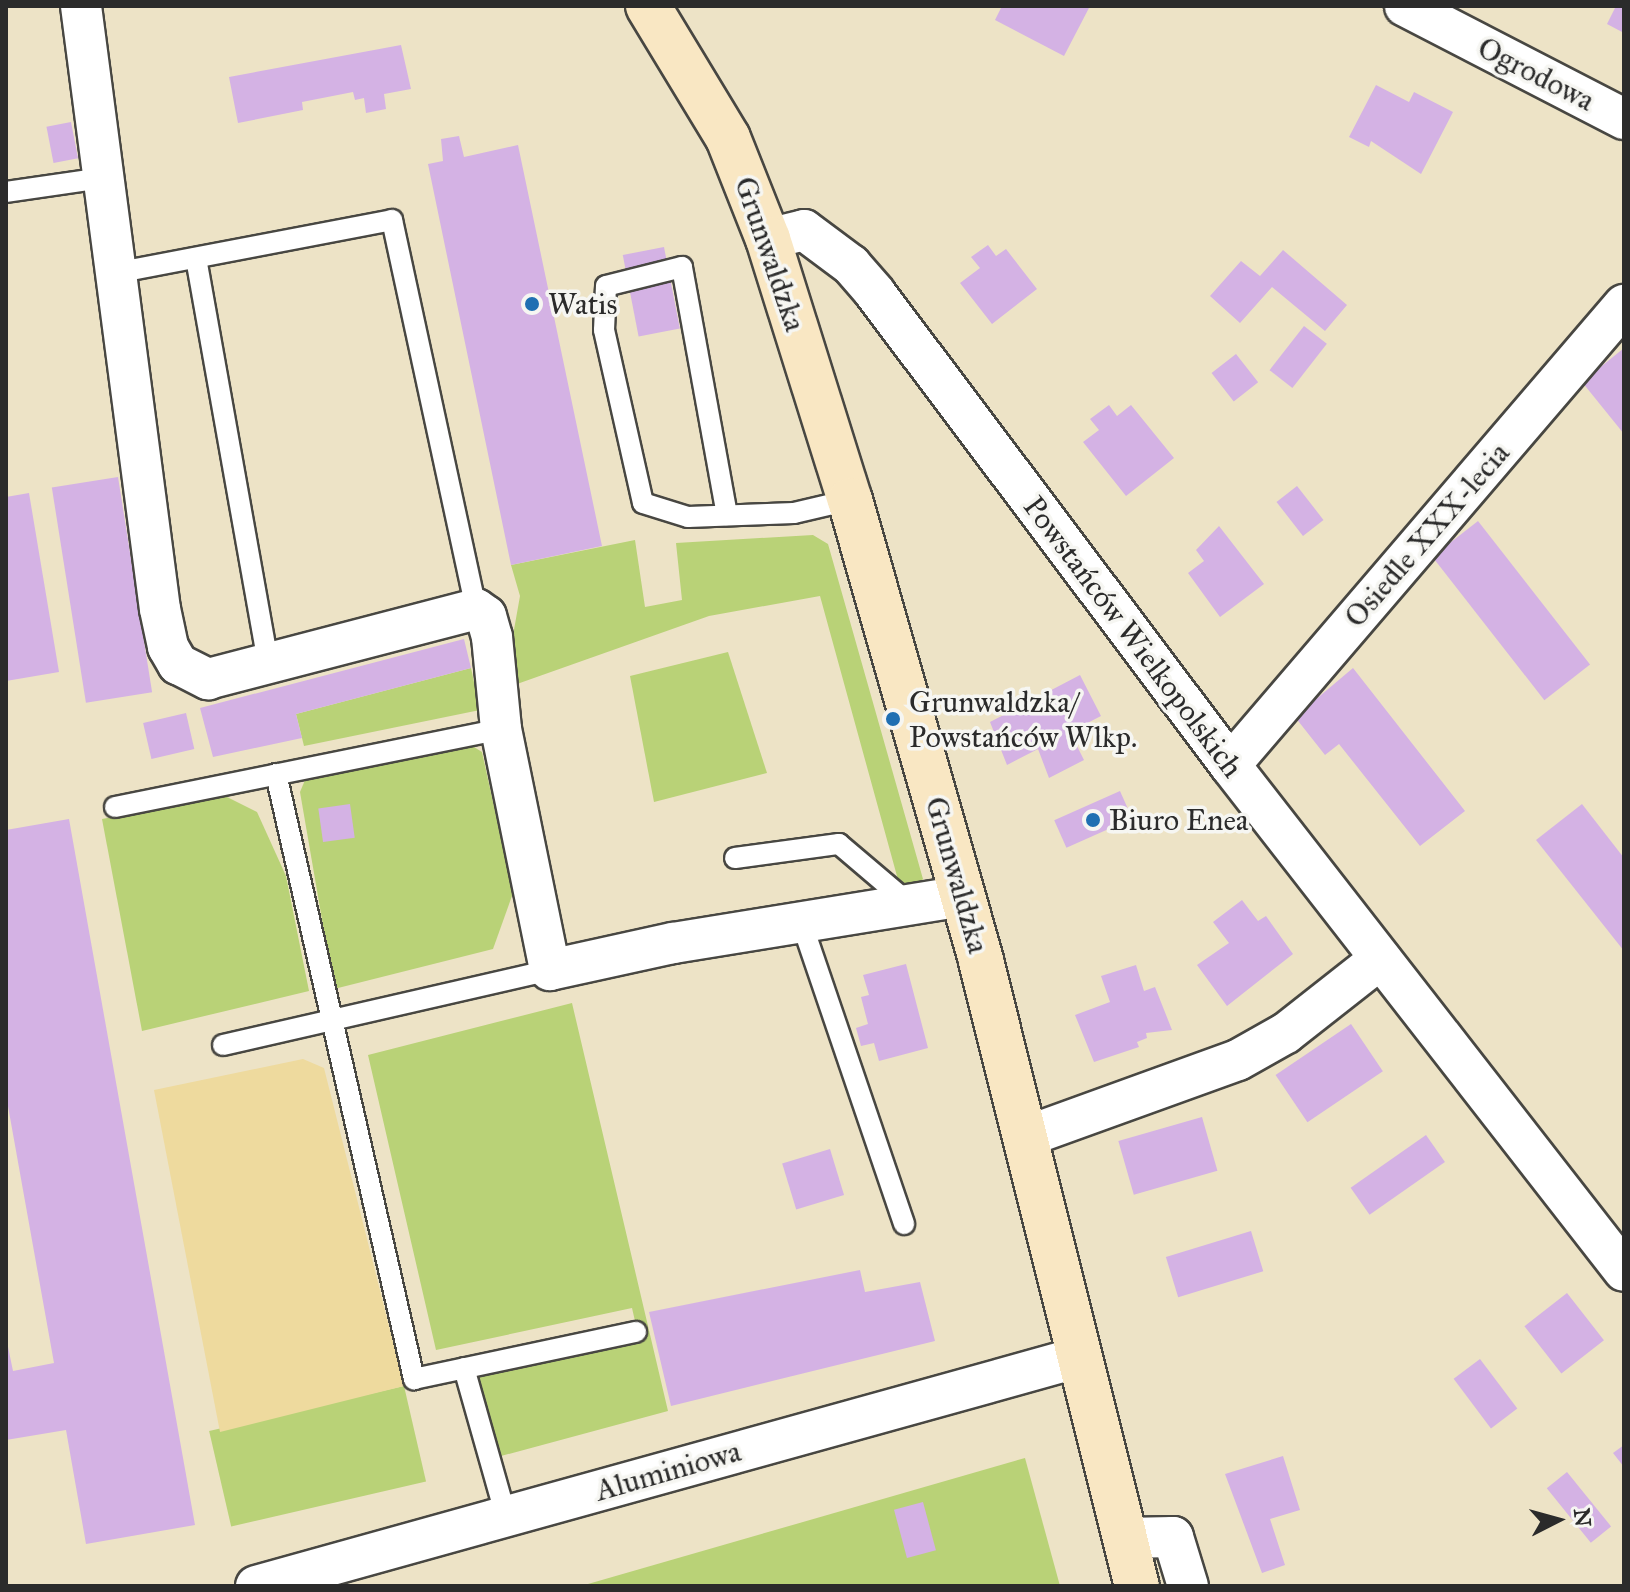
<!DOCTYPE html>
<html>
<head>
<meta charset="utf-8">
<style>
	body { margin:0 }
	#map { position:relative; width:1630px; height:1592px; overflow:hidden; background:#ede3c6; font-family:"IM FELL Great Primer",serif }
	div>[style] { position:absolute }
	.green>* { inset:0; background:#b9d277; transform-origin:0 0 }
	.sand>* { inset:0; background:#eeda9e }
	.building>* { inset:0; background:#d4b2e4; transform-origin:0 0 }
	.roads { filter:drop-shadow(2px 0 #484742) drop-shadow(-2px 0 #484742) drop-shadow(0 2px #484742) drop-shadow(0 -2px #484742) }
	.service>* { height:20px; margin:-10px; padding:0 10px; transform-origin:10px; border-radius:10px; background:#fff }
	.minor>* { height:40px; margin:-20px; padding:0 20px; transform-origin:20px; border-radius:20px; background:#fff }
	.secondary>* { height:44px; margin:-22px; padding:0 22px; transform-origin:22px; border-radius:22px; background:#f9e7c3 }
	.dots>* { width:22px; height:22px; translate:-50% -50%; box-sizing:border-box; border:4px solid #f6f6f2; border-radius:50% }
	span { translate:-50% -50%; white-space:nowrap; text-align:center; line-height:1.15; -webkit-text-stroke:7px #f6f6f2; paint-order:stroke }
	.street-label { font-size:30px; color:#2b2b2b }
	.poi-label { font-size:30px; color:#2b2b2b }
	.left { translate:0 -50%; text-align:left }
	.frame { position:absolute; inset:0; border:8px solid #2b2b2b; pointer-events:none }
	.north { position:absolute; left:1518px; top:1480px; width:80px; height:80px; -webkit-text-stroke:6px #f6f6f2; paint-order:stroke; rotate:84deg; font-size:22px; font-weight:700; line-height:32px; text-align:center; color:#2b2b2b }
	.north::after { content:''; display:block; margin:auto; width:28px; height:36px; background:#2b2b2b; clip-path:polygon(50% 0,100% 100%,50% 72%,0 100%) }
</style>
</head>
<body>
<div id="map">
	<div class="green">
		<div style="clip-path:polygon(813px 535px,828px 544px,923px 879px,919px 884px,900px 887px,820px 596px,709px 616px,517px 684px,510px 652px,520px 596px,511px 565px,635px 540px,645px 607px,682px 600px,676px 543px)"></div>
		<div style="clip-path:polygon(728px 652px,767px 773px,654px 802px,630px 676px)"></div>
		<div style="clip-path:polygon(471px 668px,480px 710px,304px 746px,296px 714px)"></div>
		<div style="clip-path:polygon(466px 742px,482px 752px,513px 893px,493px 949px,334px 989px,300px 792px,308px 773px)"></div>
		<div style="clip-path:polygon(225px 796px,257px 812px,286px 876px,309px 991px,142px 1031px,102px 819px)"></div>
		<div style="clip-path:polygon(572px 1003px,668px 1411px,490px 1459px,470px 1379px,640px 1343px,632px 1308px,436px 1350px,368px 1055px)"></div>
		<div style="left:404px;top:1386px;width:98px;height:200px;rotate:77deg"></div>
		<div style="clip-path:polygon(1025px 1458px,1060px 1586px,581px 1586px)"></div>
	</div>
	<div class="sand">
		<div style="clip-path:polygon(303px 1059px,324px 1068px,404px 1386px,220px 1432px,154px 1090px)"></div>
	</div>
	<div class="building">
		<div style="clip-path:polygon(1002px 6px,1090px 6px,1064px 56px,995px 20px)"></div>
		<div style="clip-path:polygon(1616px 6px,1624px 6px,1624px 33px,1607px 24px)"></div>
		<div style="clip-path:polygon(401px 45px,411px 89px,384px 94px,386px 109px,366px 113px,364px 98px,355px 100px,353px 92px,302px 102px,303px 110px,238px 123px,229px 77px)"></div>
		<div style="clip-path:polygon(1376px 85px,1409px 102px,1414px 92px,1453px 112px,1421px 174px,1371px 141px,1369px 147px,1349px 137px)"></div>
		<div style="left:71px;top:122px;width:37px;height:25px;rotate:79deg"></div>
		<div style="clip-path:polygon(459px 136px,464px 157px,518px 145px,602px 546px,511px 565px,428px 164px,443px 161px,441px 139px)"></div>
		<div style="clip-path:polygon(988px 245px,996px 256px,1006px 249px,1037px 289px,992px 324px,960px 283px,980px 268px,971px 257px)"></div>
		<div style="left:664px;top:247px;width:83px;height:42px;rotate:79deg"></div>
		<div style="clip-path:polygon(1283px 250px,1347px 305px,1325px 331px,1272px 287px,1240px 323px,1210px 296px,1241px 261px,1260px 276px)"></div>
		<div style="left:1304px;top:326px;width:29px;height:56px;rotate:38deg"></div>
		<div style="clip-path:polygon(1624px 348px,1624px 434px,1582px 382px)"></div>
		<div style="left:1236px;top:354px;width:36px;height:31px;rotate:52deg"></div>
		<div style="clip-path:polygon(1109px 405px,1117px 416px,1131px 405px,1174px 458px,1126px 496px,1083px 442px,1099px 430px,1090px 419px)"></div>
		<div style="left:118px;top:477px;width:218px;height:67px;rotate:81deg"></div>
		<div style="left:1297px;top:486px;width:43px;height:26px;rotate:52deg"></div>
		<div style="clip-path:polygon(29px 493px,59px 672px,6px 681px,6px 497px)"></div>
		<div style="left:1478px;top:521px;width:182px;height:58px;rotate:52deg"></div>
		<div style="clip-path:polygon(1219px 526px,1264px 584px,1220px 617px,1188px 573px,1204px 561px,1196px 550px)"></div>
		<div style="clip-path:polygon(464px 639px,471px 668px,296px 714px,302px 738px,213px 757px,200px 708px)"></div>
		<div style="clip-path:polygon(1353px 668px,1465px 811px,1420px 846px,1339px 744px,1325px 755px,1295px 717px)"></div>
		<div style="clip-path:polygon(1080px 675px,1101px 716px,1070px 732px,1084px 760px,1049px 778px,1038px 749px,1007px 765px,990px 722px)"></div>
		<div style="left:186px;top:713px;width:37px;height:44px;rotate:77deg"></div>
		<div style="left:1120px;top:791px;width:30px;height:72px;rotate:66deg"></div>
		<div style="left:350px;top:804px;width:34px;height:32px;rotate:82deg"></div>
		<div style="clip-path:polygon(1582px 804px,1624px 858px,1624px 951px,1536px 840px)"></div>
		<div style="clip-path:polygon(69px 819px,195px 1525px,86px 1544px,66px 1430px,6px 1440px,6px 1337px,13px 1371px,54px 1363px,6px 1095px,6px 830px)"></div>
		<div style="clip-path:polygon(1242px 900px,1258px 921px,1266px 916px,1293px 954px,1227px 1006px,1197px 965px,1229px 943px,1213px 922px)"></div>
		<div style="clip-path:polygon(906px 964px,928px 1048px,879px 1061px,874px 1043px,861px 1046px,856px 1028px,868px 1024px,861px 997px,869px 995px,863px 975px)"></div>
		<div style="clip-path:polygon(1136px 965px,1144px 991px,1155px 987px,1172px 1030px,1146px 1033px,1147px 1038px,1137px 1042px,1139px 1047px,1094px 1062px,1075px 1015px,1110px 1002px,1101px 976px)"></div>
		<div style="left:1351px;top:1024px;width:57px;height:91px;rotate:56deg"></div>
		<div style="left:1202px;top:1117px;width:56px;height:87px;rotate:74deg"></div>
		<div style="left:1426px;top:1135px;width:33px;height:92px;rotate:55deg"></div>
		<div style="left:830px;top:1149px;width:48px;height:50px;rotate:73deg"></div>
		<div style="left:1251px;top:1231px;width:42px;height:89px;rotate:73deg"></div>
		<div style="clip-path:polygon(860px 1270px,865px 1292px,920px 1282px,935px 1341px,671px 1406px,649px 1312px)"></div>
		<div style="left:1567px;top:1293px;width:60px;height:54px;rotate:52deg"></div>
		<div style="left:1480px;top:1359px;width:62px;height:33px;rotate:53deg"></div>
		<div style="clip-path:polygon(1624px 1445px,1624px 1467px,1613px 1453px)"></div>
		<div style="clip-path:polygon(1283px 1456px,1300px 1510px,1270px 1519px,1285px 1565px,1262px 1573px,1225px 1474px)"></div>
		<div style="left:1567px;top:1472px;width:70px;height:26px;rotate:51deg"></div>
		<div style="left:923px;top:1502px;width:50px;height:30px;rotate:75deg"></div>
	</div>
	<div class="roads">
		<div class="service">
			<div style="left:6px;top:192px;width:97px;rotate:-8.3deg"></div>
			<div style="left:196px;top:258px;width:414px;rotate:79.9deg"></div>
			<div style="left:115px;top:273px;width:282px;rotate:-10.8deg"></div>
			<div style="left:392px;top:220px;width:398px;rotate:77.8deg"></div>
			<div style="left:727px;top:515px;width:252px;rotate:-100.3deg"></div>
			<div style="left:682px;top:267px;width:78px;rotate:166deg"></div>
			<div style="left:606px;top:286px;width:44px;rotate:92.6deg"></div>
			<div style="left:604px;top:330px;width:177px;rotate:77.3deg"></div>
			<div style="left:643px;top:503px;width:47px;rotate:17.3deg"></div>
			<div style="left:688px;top:517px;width:106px;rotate:-2.2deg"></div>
			<div style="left:794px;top:513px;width:57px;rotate:-13.1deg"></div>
			<div style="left:276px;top:774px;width:621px;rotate:77.15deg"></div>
			<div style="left:414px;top:1379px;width:227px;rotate:-12deg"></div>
			<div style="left:115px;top:807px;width:394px;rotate:-11.4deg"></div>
			<div style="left:735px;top:858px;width:105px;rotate:-7.7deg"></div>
			<div style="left:839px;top:844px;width:79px;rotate:40.4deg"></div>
			<div style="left:899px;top:895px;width:14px;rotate:86deg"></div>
			<div style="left:802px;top:924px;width:317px;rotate:71.2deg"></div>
			<div style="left:223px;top:1045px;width:335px;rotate:-12.9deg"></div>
			<div style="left:464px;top:1368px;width:154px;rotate:74.2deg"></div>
		</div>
		<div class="minor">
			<div style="left:81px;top:6px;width:608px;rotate:82.54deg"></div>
			<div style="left:160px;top:609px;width:39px;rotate:78deg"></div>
			<div style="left:168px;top:647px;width:20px;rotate:60deg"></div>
			<div style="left:178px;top:664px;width:34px;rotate:27deg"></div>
			<div style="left:208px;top:679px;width:277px;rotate:-14.6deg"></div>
			<div style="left:476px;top:609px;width:12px;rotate:35deg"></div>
			<div style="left:486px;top:616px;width:22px;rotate:74deg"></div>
			<div style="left:492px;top:637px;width:92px;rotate:84.4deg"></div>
			<div style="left:501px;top:729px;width:246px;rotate:78.5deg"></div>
			<div style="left:550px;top:970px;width:126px;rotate:-12.4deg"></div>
			<div style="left:673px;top:943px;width:294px;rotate:-9.2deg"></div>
			<div style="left:1405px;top:6px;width:246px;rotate:27.3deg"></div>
			<div style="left:768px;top:239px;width:37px;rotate:-14deg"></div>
			<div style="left:804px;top:230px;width:59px;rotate:36.7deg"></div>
			<div style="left:851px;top:265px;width:37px;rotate:49deg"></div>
			<div style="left:875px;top:293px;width:591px;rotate:53.05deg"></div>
			<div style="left:1230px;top:765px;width:641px;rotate:52.09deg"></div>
			<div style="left:1230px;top:765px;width:606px;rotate:-49.42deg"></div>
			<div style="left:1025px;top:1137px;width:226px;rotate:-19.9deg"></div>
			<div style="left:1238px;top:1060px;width:55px;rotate:-29.4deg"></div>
			<div style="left:1286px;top:1033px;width:120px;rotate:-38.2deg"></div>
			<div style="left:1125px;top:1538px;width:48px;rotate:-1.2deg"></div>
			<div style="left:1173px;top:1537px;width:51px;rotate:73deg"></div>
			<div style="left:256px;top:1586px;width:855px;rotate:-15.53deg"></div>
		</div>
		<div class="secondary">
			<div style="left:648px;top:6px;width:154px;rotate:58.8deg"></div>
			<div style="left:728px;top:138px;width:109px;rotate:68.4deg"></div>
			<div style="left:768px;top:239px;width:274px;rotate:72.6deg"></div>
			<div style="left:850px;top:500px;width:479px;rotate:74.1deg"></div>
			<div style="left:981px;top:961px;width:644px;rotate:75.99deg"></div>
		</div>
	</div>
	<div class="dots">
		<div style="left:532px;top:304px;background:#1f6fb2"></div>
		<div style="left:893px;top:719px;background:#1f6fb2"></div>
		<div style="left:1093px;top:820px;background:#1f6fb2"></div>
	</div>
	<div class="street-label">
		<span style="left:1536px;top:74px;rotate:27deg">Ogrodowa</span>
		<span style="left:770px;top:254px;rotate:71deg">Grunwaldzka</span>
		<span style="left:1427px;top:535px;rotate:-49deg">Osiedle XXX-lecia</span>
		<span style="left:1133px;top:637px;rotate:53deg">Powstańców Wielkopolskich</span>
		<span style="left:957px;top:875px;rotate:74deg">Grunwaldzka</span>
		<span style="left:668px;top:1471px;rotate:-16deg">Aluminiowa</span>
	</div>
	<div class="poi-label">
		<span class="left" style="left:548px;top:304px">Watis</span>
		<span class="left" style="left:909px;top:719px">Grunwaldzka/<br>Powstańców Wlkp.</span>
		<span class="left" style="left:1109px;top:820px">Biuro Enea</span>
	</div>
	<div class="frame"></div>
	<div class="north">N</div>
</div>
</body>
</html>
